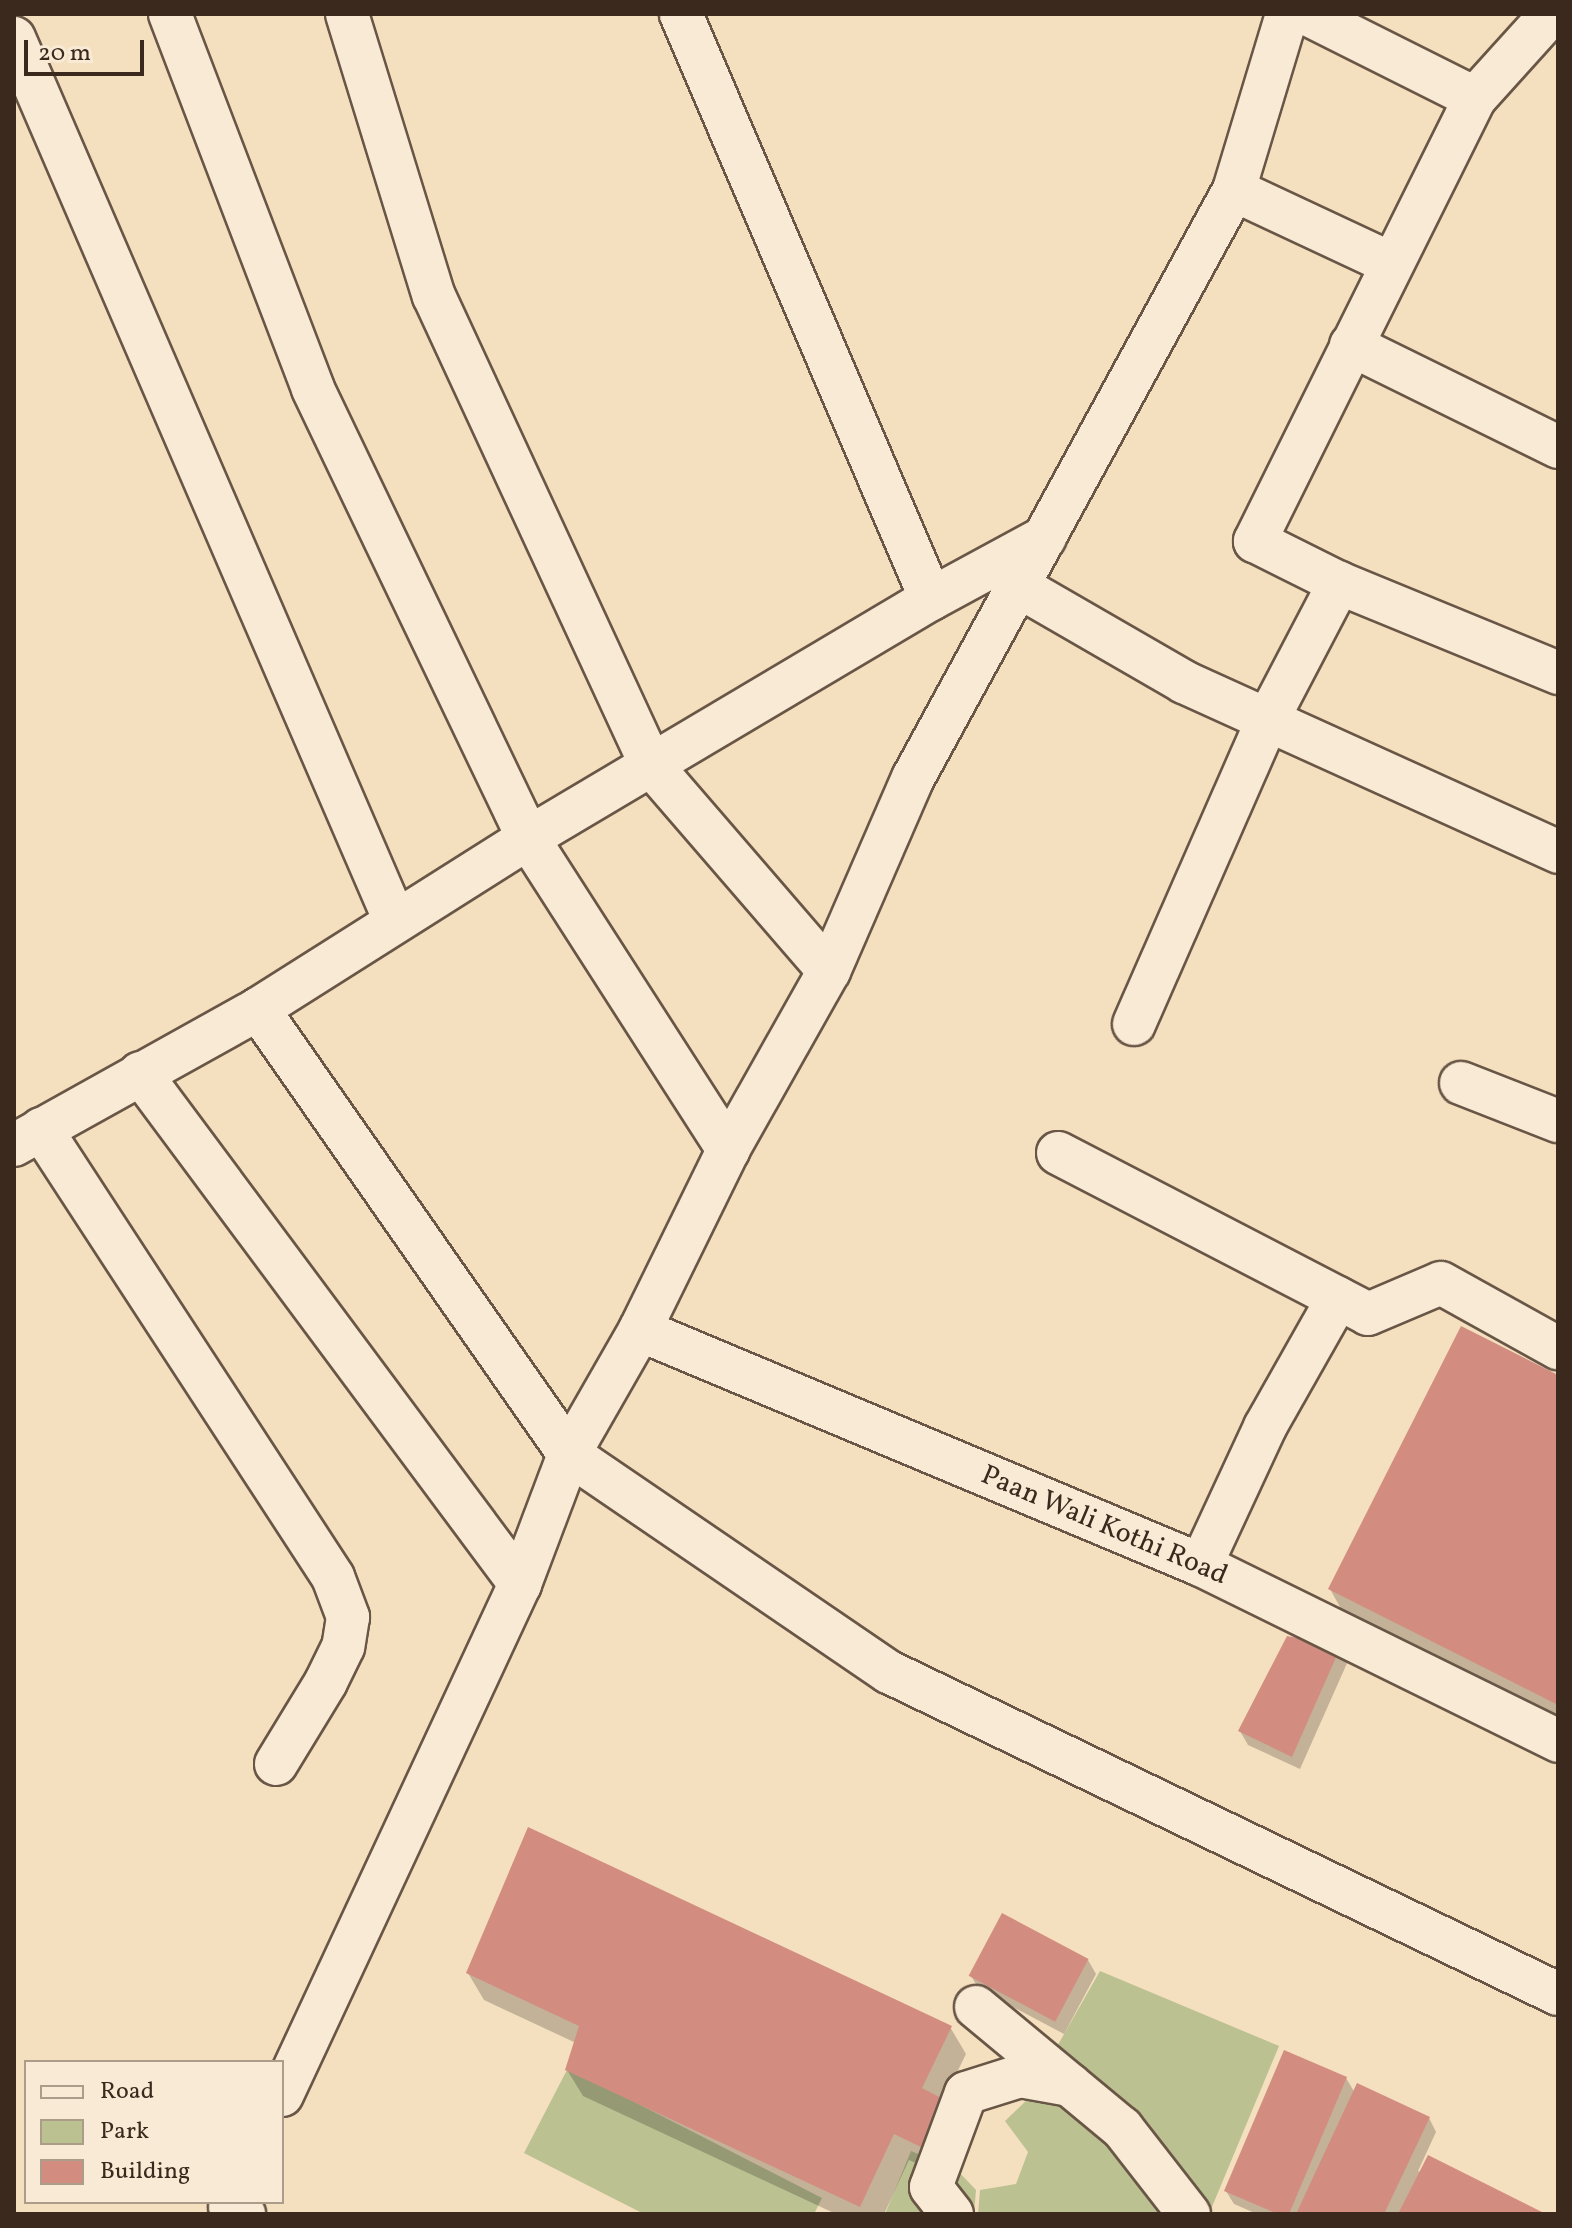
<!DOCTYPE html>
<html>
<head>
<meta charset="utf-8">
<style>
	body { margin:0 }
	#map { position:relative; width:1572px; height:2228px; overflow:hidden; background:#f4dfbf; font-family:Vollkorn,serif }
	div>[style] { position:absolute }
	.green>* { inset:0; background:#bcc191 }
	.shadow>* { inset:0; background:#0003 }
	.building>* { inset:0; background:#d28d80; transform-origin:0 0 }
	.roads { filter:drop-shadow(2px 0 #695646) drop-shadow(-2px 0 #695646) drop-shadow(0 2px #695646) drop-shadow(0 -2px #695646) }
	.street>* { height:42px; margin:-21px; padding:0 21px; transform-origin:21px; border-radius:21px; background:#f8ead5 }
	span { translate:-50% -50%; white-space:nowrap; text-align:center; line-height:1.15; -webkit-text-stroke:6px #f8ead5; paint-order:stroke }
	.street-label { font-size:28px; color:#3b291d }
	.frame { position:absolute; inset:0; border:16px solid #3b291d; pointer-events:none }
	.legend { position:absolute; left:24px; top:2060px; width:260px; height:144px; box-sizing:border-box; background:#f8ead5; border:2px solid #ac9d8b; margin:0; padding:10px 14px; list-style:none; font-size:24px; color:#3b291d }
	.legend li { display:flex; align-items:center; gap:16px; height:40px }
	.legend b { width:40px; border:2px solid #ac9d8b }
	.scale { position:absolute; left:24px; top:40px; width:120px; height:36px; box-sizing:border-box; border:4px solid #3b291d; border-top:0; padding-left:10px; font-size:24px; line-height:28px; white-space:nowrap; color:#3b291d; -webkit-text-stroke:6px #f8ead5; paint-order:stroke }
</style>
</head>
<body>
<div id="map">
	<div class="green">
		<div style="clip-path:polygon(1100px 1971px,1279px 2046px,1209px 2214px,1051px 2057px)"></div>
		<div style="clip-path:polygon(568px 2068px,822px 2198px,814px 2214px,644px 2214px,524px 2153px)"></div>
		<div style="clip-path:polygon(1033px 2094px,1071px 2100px,1170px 2214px,978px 2214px,980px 2190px,1016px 2184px,1028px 2152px,1005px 2121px)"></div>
		<div style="clip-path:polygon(911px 2151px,957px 2170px,976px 2190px,974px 2214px,885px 2214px)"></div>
	</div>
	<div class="shadow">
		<div style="clip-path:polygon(1558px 1378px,1558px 1723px,1345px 1616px,1330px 1589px)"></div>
		<div style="clip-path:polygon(1340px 1648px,1348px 1661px,1300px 1769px,1248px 1745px,1240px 1731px)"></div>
		<div style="clip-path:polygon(1088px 1960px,1096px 1974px,1064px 2034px,979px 1989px,971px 1976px)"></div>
		<div style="clip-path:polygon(468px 1973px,950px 2027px,966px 2054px,943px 2101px,941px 2174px,909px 2160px,884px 2214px,836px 2214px,583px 2096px,567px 2070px,576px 2043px,484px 2000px)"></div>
		<div style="clip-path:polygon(1346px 2078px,1355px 2093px,1429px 2118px,1436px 2132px,1418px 2171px,1541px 2214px,1257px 2214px,1234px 2204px,1226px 2191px)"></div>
	</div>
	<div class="building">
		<div style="clip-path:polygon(1461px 1326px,1558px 1375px,1558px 1705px,1328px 1589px)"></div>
		<div style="clip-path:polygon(1287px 1636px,1341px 1646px,1292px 1757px,1238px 1731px)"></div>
		<div style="clip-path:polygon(528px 1827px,952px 2026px,922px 2088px,945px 2100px,925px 2149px,894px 2134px,860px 2207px,565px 2070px,579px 2026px,466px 1973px)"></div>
		<div style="left:1002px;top:1913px;width:98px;height:71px;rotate:28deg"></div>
		<div style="clip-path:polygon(1284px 2050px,1347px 2077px,1289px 2214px,1278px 2214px,1224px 2191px)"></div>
		<div style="clip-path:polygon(1357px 2083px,1430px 2117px,1384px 2214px,1296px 2214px)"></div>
		<div style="clip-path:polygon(1428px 2155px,1546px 2214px,1398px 2214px)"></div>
	</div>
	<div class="roads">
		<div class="street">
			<div style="left:170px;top:14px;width:401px;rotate:69.1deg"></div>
			<div style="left:313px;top:389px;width:498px;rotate:64.4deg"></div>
			<div style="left:528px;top:838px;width:371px;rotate:57.3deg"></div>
			<div style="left:347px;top:14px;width:295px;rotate:72.9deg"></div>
			<div style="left:434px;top:296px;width:517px;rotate:65.17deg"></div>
			<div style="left:651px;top:765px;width:272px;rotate:49.2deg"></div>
			<div style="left:681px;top:14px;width:636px;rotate:66.86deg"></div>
			<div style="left:1307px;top:14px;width:188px;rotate:26.6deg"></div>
			<div style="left:1551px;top:14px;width:113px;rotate:132.1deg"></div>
			<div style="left:1475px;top:98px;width:495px;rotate:116.4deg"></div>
			<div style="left:1255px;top:541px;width:94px;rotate:26.6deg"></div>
			<div style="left:1339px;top:583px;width:237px;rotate:22.3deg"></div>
			<div style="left:14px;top:38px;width:962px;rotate:66.66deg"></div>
			<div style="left:1234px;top:190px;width:174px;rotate:25.1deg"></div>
			<div style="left:1351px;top:345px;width:231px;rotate:26.2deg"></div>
			<div style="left:1018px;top:586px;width:192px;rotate:30deg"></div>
			<div style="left:1184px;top:682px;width:411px;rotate:24.4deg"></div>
			<div style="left:258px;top:1009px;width:543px;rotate:55.05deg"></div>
			<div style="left:569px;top:1454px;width:387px;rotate:34.3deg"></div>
			<div style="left:889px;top:1672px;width:742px;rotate:25.7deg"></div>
			<div style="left:1134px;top:1024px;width:331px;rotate:-66.3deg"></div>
			<div style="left:1267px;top:721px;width:156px;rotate:-62.4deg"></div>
			<div style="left:140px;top:1073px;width:637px;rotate:53.36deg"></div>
			<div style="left:1461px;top:1083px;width:104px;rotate:21.4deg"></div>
			<div style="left:41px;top:1129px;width:535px;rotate:56.9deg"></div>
			<div style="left:333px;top:1577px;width:43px;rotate:69.4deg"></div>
			<div style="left:348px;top:1617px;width:30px;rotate:99deg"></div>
			<div style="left:343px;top:1647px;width:39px;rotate:116deg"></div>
			<div style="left:326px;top:1682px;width:96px;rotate:121.4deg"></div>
			<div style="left:14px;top:1145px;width:279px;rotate:-29.1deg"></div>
			<div style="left:258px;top:1009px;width:320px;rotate:-32.3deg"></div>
			<div style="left:528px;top:838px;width:469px;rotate:-30.7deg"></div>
			<div style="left:931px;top:599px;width:130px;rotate:-28.5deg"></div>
			<div style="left:1058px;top:1153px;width:349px;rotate:27.4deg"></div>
			<div style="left:1368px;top:1314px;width:79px;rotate:-23deg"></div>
			<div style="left:1441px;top:1283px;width:134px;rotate:29.1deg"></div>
			<div style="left:640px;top:1330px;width:608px;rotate:22.73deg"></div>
			<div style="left:1201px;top:1565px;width:398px;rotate:26.2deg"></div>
			<div style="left:1201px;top:1565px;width:152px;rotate:-65.1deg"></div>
			<div style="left:1265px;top:1427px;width:148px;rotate:-60.5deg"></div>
			<div style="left:976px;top:2007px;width:190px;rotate:39.7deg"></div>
			<div style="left:1122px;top:2128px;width:109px;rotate:52.1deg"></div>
			<div style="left:282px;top:2095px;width:564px;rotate:-65.03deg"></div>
			<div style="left:520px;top:1584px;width:139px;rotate:-69.3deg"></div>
			<div style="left:569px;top:1454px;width:143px;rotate:-60.2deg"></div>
			<div style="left:640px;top:1330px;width:200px;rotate:-63.9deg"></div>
			<div style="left:728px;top:1150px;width:206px;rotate:-60.6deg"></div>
			<div style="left:829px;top:971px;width:210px;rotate:-66.5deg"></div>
			<div style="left:913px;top:778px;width:670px;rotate:-61.37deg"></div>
			<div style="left:1234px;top:190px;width:184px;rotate:-73.2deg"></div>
			<div style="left:230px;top:2207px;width:16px;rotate:27deg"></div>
			<div style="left:952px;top:2214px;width:34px;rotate:-128deg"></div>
			<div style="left:931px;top:2187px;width:100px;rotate:-69.6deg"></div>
			<div style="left:966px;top:2093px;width:57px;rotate:-17.5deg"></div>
			<div style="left:1020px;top:2076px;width:51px;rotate:10.2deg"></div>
		</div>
	</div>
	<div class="street-label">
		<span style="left:1104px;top:1526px;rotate:23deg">Paan Wali Kothi Road</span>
	</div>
	<div class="frame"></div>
	<ul class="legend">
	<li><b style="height:10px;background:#f8ead5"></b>Road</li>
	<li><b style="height:22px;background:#bcc191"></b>Park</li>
	<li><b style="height:22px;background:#d28d80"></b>Building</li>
	</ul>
	<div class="scale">20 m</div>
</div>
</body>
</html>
